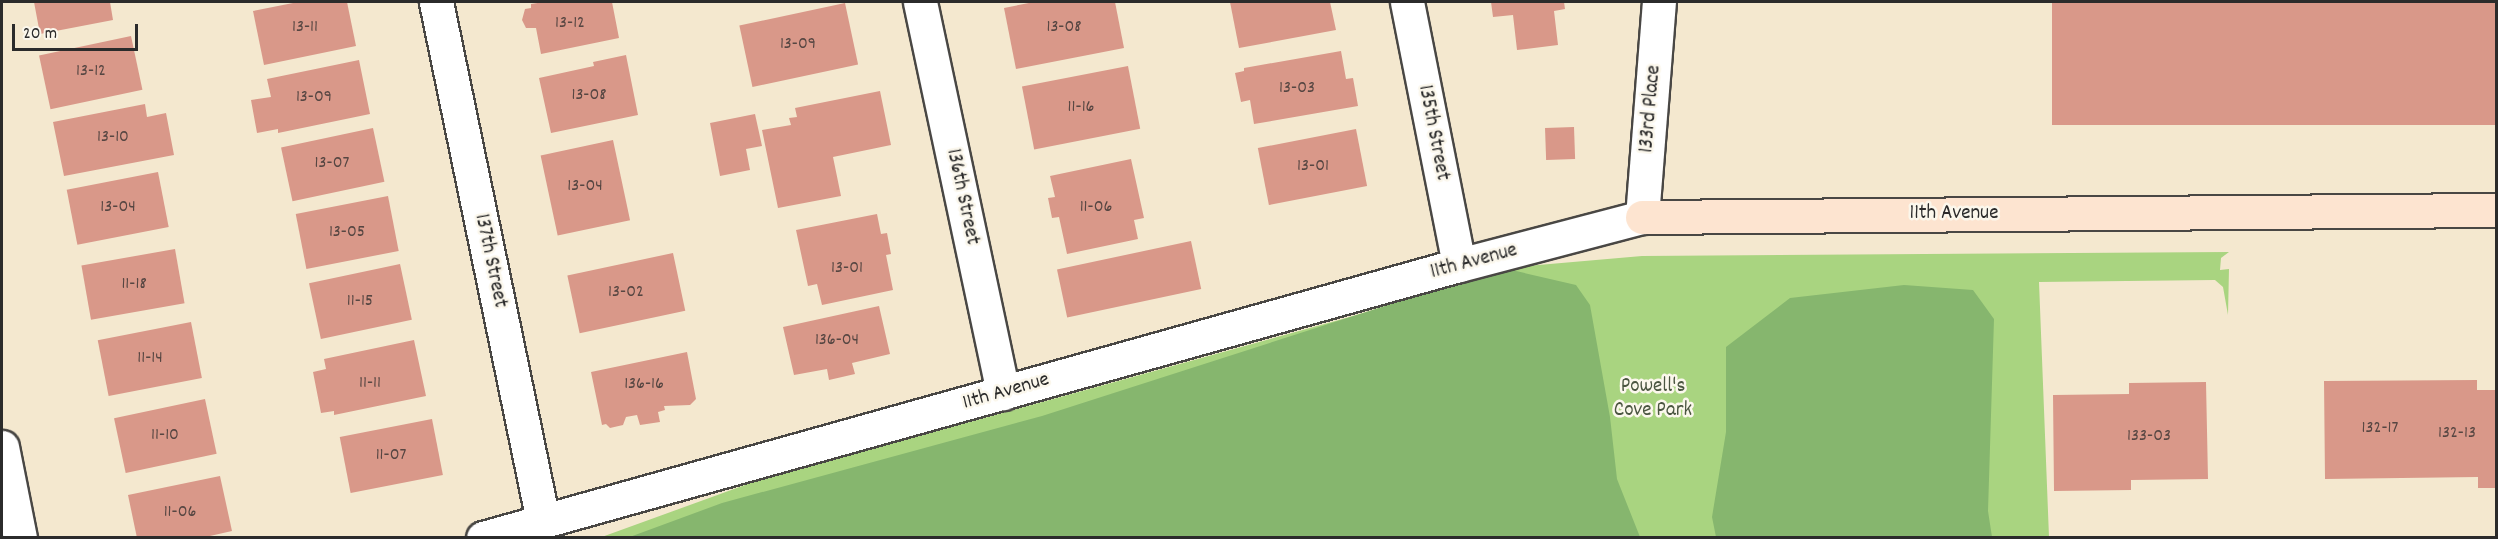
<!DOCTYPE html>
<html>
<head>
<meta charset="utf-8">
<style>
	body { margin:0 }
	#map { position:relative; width:2498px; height:539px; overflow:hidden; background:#f4e8cf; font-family:Dekko,sans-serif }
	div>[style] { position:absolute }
	.green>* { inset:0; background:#a9d480 }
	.forest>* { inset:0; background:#86b66e }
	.building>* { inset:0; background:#d99889; transform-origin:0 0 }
	.roads { filter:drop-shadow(2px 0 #494744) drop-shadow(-2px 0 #494744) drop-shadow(0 2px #494744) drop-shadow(0 -2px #494744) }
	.street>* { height:33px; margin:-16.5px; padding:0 16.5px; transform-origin:16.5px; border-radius:16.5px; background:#fff }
	.secondary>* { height:33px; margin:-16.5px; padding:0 16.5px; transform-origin:16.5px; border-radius:16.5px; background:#fde4d0 }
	span { translate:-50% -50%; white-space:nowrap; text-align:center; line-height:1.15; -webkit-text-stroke:5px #fbf7ec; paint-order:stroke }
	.number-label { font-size:18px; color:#564642 }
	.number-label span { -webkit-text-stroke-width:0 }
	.street-label { font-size:21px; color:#2b2b2b }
	.park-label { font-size:21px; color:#4a5540 }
	.frame { position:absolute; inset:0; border:3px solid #2b2b2b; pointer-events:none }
	.scale { position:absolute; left:12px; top:24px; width:126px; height:27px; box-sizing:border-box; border:3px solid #2b2b2b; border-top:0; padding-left:8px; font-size:18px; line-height:21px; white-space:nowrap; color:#2b2b2b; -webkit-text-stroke:4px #fbf7ec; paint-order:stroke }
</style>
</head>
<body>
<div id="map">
	<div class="green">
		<div style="clip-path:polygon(2229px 252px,2221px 258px,2220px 270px,2229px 269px,2228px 315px,2223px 287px,2215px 280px,2039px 282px,2049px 537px,599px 538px,756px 481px,1502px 275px,1521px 273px,1503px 268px,1642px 256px)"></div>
	</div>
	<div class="forest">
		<div style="clip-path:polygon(1503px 268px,1576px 285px,1590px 305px,1610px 417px,1617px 479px,1640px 537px,627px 538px,722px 503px,1042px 416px)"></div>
		<div style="clip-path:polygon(1904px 285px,1973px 290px,1994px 319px,1988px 511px,1992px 537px,1716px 537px,1712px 517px,1726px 432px,1726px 347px,1790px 298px)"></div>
	</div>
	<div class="building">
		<div style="clip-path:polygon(34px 2px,110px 2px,113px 20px,40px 34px)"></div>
		<div style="clip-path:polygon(298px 2px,347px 2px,356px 46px,264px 65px,253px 11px)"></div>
		<div style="clip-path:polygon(544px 2px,612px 2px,619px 38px,541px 54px,536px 28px,526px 28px,522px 20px,525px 9px,531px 8px,531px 4px)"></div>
		<div style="clip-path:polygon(1034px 2px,1115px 2px,1124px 48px,1016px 69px,1004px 8px)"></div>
		<div style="clip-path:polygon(1230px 2px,1330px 2px,1336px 30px,1239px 48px)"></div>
		<div style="clip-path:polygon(1491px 2px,1564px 2px,1565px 9px,1554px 11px,1558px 45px,1517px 50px,1513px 15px,1493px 17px)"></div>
		<div style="left:2052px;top:2px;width:444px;height:123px"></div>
		<div style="left:845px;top:3px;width:63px;height:108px;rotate:78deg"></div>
		<div style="left:131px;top:36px;width:55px;height:94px;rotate:78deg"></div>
		<div style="clip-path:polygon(1341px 51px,1346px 79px,1353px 78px,1358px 106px,1254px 124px,1250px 100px,1241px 102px,1235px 73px,1244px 71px,1244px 68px)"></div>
		<div style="clip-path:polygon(626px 55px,638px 115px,551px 133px,539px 78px,594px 66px,593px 62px)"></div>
		<div style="clip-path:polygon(359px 60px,370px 114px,278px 133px,278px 129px,257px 133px,251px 100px,271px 97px,267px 79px)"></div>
		<div style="left:1128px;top:66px;width:64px;height:108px;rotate:79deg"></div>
		<div style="clip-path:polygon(880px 91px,891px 145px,833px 157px,841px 196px,778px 208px,762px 130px,791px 125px,789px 118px,797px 117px,795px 108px)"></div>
		<div style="clip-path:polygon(145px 104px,147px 117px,166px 113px,174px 155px,64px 176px,53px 122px)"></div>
		<div style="clip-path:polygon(755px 114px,762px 146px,746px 149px,750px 170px,720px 176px,710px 123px)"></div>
		<div style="left:1574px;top:127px;width:32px;height:29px;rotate:88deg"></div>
		<div style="left:373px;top:128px;width:55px;height:94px;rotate:78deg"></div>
		<div style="left:1356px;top:129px;width:58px;height:100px;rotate:79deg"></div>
		<div style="left:613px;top:140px;width:82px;height:74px;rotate:78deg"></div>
		<div style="clip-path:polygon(1131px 159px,1144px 218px,1134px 220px,1138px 239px,1067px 254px,1059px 217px,1052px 218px,1048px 198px,1055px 197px,1050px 176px)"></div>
		<div style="left:158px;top:172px;width:56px;height:93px;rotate:79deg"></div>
		<div style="left:388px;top:196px;width:56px;height:94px;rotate:79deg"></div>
		<div style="clip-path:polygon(877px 214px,881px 234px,887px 233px,891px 254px,886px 255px,893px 290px,822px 305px,817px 284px,808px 286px,796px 230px)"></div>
		<div style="left:1191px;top:241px;width:49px;height:137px;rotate:78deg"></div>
		<div style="left:175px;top:249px;width:55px;height:95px;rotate:80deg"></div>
		<div style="left:673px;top:253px;width:59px;height:108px;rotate:78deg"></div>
		<div style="left:400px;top:264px;width:57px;height:93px;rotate:78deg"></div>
		<div style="clip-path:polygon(879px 306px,890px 354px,852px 363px,855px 374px,829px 380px,827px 369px,794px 375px,783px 327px)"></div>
		<div style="left:191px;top:322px;width:57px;height:95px;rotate:79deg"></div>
		<div style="clip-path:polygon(414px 340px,426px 396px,334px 415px,334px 411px,321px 413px,313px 372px,326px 369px,324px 359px)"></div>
		<div style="clip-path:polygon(687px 352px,696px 399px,690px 405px,664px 406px,665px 410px,658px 412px,660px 422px,640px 425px,637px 415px,626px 417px,623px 425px,610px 428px,606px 424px,602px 425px,591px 372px)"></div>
		<div style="clip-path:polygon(2477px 380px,2477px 390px,2496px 390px,2496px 488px,2478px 488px,2478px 477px,2325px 479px,2324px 381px)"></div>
		<div style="clip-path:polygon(2206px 382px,2208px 479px,2131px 480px,2131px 490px,2054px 491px,2053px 395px,2129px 394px,2129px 383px)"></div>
		<div style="left:205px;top:399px;width:56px;height:93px;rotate:78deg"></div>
		<div style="left:432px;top:419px;width:57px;height:94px;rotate:79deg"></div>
		<div style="clip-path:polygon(220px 476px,232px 531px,201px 538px,137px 538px,128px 495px)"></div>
	</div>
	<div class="roads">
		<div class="street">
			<div style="left:436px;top:2px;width:530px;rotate:78.35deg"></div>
			<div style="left:920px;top:2px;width:400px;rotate:78deg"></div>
			<div style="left:1407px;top:2px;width:268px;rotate:78.8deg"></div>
			<div style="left:2px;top:447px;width:93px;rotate:78.8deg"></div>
			<div style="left:483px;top:538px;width:1013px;rotate:-15.63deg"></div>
			<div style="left:1459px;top:265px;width:189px;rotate:-14.7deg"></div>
			<div style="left:1642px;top:217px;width:216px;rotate:-85.5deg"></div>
		</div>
		<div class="secondary">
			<div style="left:1642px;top:217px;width:854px;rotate:-0.47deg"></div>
		</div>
	</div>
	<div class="number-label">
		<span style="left:570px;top:24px">13-12</span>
		<span style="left:305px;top:28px">13-11</span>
		<span style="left:1064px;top:28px">13-08</span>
		<span style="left:798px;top:45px">13-09</span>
		<span style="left:91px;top:72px">13-12</span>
		<span style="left:1297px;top:89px">13-03</span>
		<span style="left:589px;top:96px">13-08</span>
		<span style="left:314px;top:98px">13-09</span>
		<span style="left:1081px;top:108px">11-16</span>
		<span style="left:113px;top:138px">13-10</span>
		<span style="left:332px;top:164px">13-07</span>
		<span style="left:1313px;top:167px">13-01</span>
		<span style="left:585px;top:187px">13-04</span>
		<span style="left:118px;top:208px">13-04</span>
		<span style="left:1096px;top:208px">11-06</span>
		<span style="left:347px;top:233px">13-05</span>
		<span style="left:847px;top:269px">13-01</span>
		<span style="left:134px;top:285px">11-18</span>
		<span style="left:626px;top:293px">13-02</span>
		<span style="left:360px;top:302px">11-15</span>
		<span style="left:837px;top:341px">136-04</span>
		<span style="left:150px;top:359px">11-14</span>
		<span style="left:370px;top:384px">11-11</span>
		<span style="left:644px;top:385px">136-16</span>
		<span style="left:2380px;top:429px">132-17</span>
		<span style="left:2457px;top:434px">132-13</span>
		<span style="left:165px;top:436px">11-10</span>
		<span style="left:2149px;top:437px">133-03</span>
		<span style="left:391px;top:456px">11-07</span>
		<span style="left:180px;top:513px">11-06</span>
	</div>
	<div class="street-label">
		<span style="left:1651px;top:109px;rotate:-85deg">133rd Place</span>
		<span style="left:1433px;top:133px;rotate:79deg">135th Street</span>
		<span style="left:962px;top:197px;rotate:78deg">136th Street</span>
		<span style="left:1954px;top:214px">11th Avenue</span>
		<span style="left:490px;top:261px;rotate:78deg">137th Street</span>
		<span style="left:1474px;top:262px;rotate:-15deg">11th Avenue</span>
		<span style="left:1006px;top:392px;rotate:-16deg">11th Avenue</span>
	</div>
	<div class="park-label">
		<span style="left:1653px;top:399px">Powell's<br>Cove Park</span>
	</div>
	<div class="frame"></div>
	<div class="scale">20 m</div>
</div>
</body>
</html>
